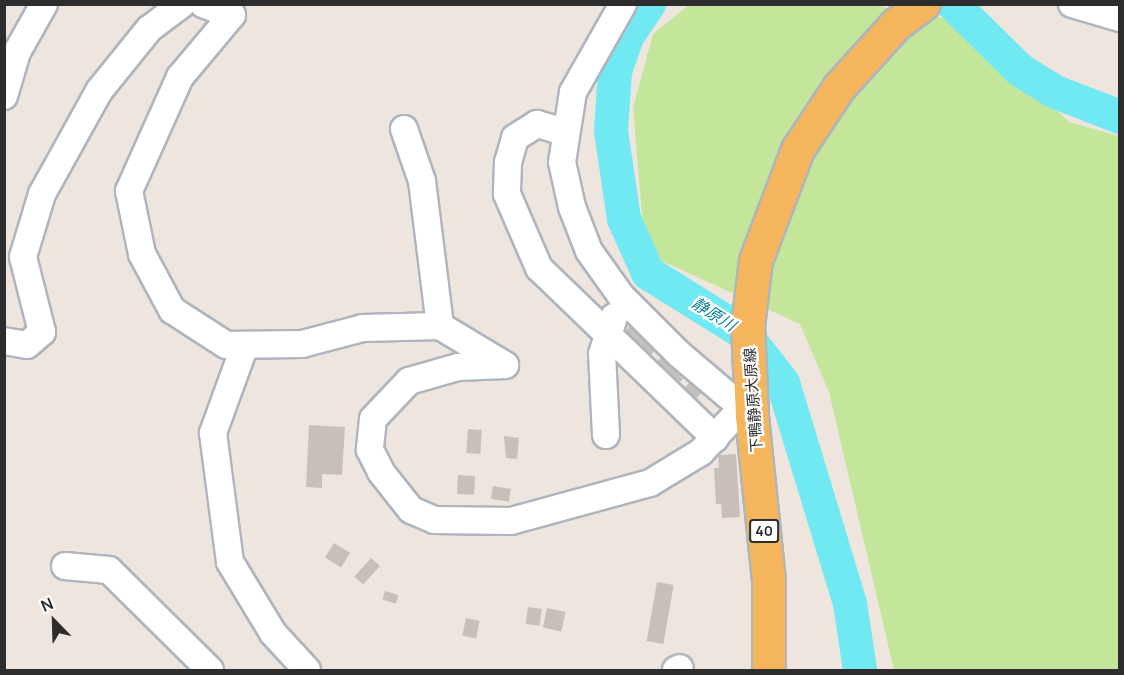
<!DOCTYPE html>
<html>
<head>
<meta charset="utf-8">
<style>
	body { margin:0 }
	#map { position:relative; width:1124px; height:675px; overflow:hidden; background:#eee5df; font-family:Manrope,"Noto Sans JP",sans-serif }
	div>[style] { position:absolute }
	.green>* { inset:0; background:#c3e69a }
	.river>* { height:34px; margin:-17px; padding:0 17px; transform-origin:17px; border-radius:17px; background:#70e9f3 }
	.building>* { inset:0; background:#c7c0ba; transform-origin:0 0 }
	.roads { filter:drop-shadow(2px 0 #afb5bd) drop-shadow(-2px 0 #afb5bd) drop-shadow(0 2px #afb5bd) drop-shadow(0 -2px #afb5bd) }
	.minor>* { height:26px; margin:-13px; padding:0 13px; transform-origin:13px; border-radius:13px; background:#fff }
	.major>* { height:32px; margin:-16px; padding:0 16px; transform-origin:16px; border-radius:16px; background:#f5b55d }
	span { translate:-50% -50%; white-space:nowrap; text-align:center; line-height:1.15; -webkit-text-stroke:4.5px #fff; paint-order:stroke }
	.shield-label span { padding:2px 4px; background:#fff; border:2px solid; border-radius:4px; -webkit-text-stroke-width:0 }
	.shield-label { font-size:14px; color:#2d2d2d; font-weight:700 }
	.street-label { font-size:15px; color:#2d2d2d }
	.water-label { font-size:16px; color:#0a8095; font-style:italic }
	.frame { position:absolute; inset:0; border:6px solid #2d2d2d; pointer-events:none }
	.north { position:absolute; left:24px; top:591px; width:60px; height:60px; -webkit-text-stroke:4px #fff; paint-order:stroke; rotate:337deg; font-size:16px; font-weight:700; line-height:24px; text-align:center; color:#2d2d2d }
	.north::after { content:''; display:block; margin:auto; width:21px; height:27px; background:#2d2d2d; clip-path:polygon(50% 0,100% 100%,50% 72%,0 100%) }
</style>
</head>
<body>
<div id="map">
	<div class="green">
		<div style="clip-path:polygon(689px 5px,871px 5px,965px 22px,1069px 122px,1119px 136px,1119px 670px,894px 670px,829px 392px,800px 324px,662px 261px,643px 226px,633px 108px,653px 34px)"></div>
	</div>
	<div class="river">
		<div style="left:649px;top:4px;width:40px;rotate:124deg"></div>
		<div style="left:627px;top:37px;width:36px;rotate:109deg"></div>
		<div style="left:615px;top:71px;width:60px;rotate:93.8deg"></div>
		<div style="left:611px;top:131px;width:89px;rotate:81.6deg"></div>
		<div style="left:624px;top:219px;width:59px;rotate:66deg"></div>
		<div style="left:648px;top:273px;width:113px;rotate:32deg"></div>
		<div style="left:744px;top:333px;width:63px;rotate:52deg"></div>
		<div style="left:783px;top:383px;width:230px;rotate:73.1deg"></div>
		<div style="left:850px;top:603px;width:68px;rotate:81.5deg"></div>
		<div style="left:953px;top:4px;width:94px;rotate:44.6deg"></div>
		<div style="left:1020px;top:70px;width:39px;rotate:32deg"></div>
		<div style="left:1053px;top:91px;width:72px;rotate:21.2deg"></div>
	</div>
	<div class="building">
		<div style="left:634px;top:322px;width:35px;height:15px;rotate:44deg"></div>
		<div style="clip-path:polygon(665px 354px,681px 369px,677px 373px,683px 379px,679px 383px,657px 362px)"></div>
		<div style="left:691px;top:381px;width:16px;height:11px;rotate:45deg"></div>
		<div style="clip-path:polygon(309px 425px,345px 427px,342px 475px,322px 474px,322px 488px,306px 487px)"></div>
		<div style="left:468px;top:429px;width:14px;height:24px;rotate:4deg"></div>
		<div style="clip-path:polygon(504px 436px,519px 438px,517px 459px,506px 458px)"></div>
		<div style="clip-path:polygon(736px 454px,740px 517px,722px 518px,721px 504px,716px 504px,714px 468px,719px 468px,718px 455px)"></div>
		<div style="left:458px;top:475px;width:17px;height:19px;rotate:3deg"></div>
		<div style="left:493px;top:486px;width:18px;height:13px;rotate:9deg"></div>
		<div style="left:334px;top:543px;width:19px;height:17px;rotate:32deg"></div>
		<div style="left:371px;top:558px;width:12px;height:25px;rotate:42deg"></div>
		<div style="left:657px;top:582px;width:17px;height:60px;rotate:10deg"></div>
		<div style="left:385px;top:591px;width:14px;height:9px;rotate:17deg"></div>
		<div style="left:528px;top:607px;width:14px;height:17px;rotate:8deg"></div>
		<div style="left:547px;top:608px;width:19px;height:20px;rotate:12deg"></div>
		<div style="left:466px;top:618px;width:14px;height:18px;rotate:12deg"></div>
	</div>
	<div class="roads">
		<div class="minor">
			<div style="left:203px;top:4px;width:31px;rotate:21deg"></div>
			<div style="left:232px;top:15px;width:81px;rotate:130deg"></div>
			<div style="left:180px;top:77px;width:125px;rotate:114.1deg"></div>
			<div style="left:129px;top:191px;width:64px;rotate:78.3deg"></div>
			<div style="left:142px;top:254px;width:64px;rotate:61.8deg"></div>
			<div style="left:172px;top:310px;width:64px;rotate:32.9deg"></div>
			<div style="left:226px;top:345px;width:76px;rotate:-0.8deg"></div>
			<div style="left:302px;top:344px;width:63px;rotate:-14.7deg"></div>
			<div style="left:363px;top:328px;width:77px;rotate:-1.5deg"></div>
			<div style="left:440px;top:326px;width:76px;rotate:31deg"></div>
			<div style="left:623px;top:4px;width:101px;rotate:119.6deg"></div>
			<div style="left:573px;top:92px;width:71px;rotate:98.9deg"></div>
			<div style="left:562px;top:162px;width:46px;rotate:77.5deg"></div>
			<div style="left:572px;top:207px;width:47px;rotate:68.9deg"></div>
			<div style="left:589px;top:251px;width:55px;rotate:54.6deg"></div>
			<div style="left:621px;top:296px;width:82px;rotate:45deg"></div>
			<div style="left:679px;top:354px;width:96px;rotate:40.3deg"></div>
			<div style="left:1072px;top:4px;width:50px;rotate:16.3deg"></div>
			<div style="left:4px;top:96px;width:46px;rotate:-73.5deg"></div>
			<div style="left:17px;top:52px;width:55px;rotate:-60.6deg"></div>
			<div style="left:404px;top:129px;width:55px;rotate:70.9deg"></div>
			<div style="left:422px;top:181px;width:146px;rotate:82.9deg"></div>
			<div style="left:564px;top:132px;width:28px;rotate:-163deg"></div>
			<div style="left:537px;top:124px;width:26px;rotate:148deg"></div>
			<div style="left:515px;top:138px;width:25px;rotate:106deg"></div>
			<div style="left:508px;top:162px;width:32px;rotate:92deg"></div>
			<div style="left:507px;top:194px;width:81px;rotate:66.6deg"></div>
			<div style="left:539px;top:268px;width:245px;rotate:44deg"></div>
			<div style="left:4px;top:341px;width:23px;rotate:10deg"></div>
			<div style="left:27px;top:345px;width:20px;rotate:-41deg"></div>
			<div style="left:42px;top:332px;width:77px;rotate:-104.2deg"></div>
			<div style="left:23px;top:257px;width:66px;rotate:-73.2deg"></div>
			<div style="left:42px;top:194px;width:118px;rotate:-61deg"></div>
			<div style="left:99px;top:91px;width:80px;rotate:-51.1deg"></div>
			<div style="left:149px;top:29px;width:41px;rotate:-37.1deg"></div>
			<div style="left:245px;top:345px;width:94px;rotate:110deg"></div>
			<div style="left:213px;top:433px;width:130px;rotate:82.5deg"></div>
			<div style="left:230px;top:562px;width:83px;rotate:58.8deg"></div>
			<div style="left:273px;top:633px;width:50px;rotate:47.4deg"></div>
			<div style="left:505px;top:365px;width:47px;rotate:177.6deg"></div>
			<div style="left:458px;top:367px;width:51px;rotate:164.1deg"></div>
			<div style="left:409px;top:381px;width:52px;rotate:133.5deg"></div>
			<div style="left:373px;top:419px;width:31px;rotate:96deg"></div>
			<div style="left:370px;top:450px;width:25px;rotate:63deg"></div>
			<div style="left:381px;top:472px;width:48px;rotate:51.7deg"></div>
			<div style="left:411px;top:510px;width:25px;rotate:23deg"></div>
			<div style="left:434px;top:520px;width:77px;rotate:0.7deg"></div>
			<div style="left:511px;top:521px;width:144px;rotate:-15.3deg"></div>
			<div style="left:650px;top:483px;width:60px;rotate:-31.3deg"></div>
			<div style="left:701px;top:452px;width:62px;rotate:-47deg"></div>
			<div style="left:606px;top:435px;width:81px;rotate:-92.8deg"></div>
			<div style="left:602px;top:354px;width:39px;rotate:-72deg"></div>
			<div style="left:65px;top:566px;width:44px;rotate:5.2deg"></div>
			<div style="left:109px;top:570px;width:142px;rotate:44.7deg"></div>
			<div style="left:676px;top:670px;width:4px;rotate:-27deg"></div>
		</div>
		<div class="major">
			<div style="left:769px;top:670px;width:89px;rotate:-90deg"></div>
			<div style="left:769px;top:581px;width:166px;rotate:-95.9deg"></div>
			<div style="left:752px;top:416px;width:90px;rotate:-92.5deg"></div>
			<div style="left:748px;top:326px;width:65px;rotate:-83deg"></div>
			<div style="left:756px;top:261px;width:119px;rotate:-69.3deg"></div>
			<div style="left:798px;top:150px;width:74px;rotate:-56.5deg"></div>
			<div style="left:839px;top:88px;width:85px;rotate:-47.9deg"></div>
			<div style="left:896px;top:25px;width:35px;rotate:-37deg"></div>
		</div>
	</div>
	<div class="shield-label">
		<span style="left:764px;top:531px">40</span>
	</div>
	<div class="street-label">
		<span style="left:753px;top:400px;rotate:-94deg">下鴨静原大原線</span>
	</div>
	<div class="water-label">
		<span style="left:714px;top:314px;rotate:32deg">静原川</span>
	</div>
	<div class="frame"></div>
	<div class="north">N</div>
</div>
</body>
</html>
